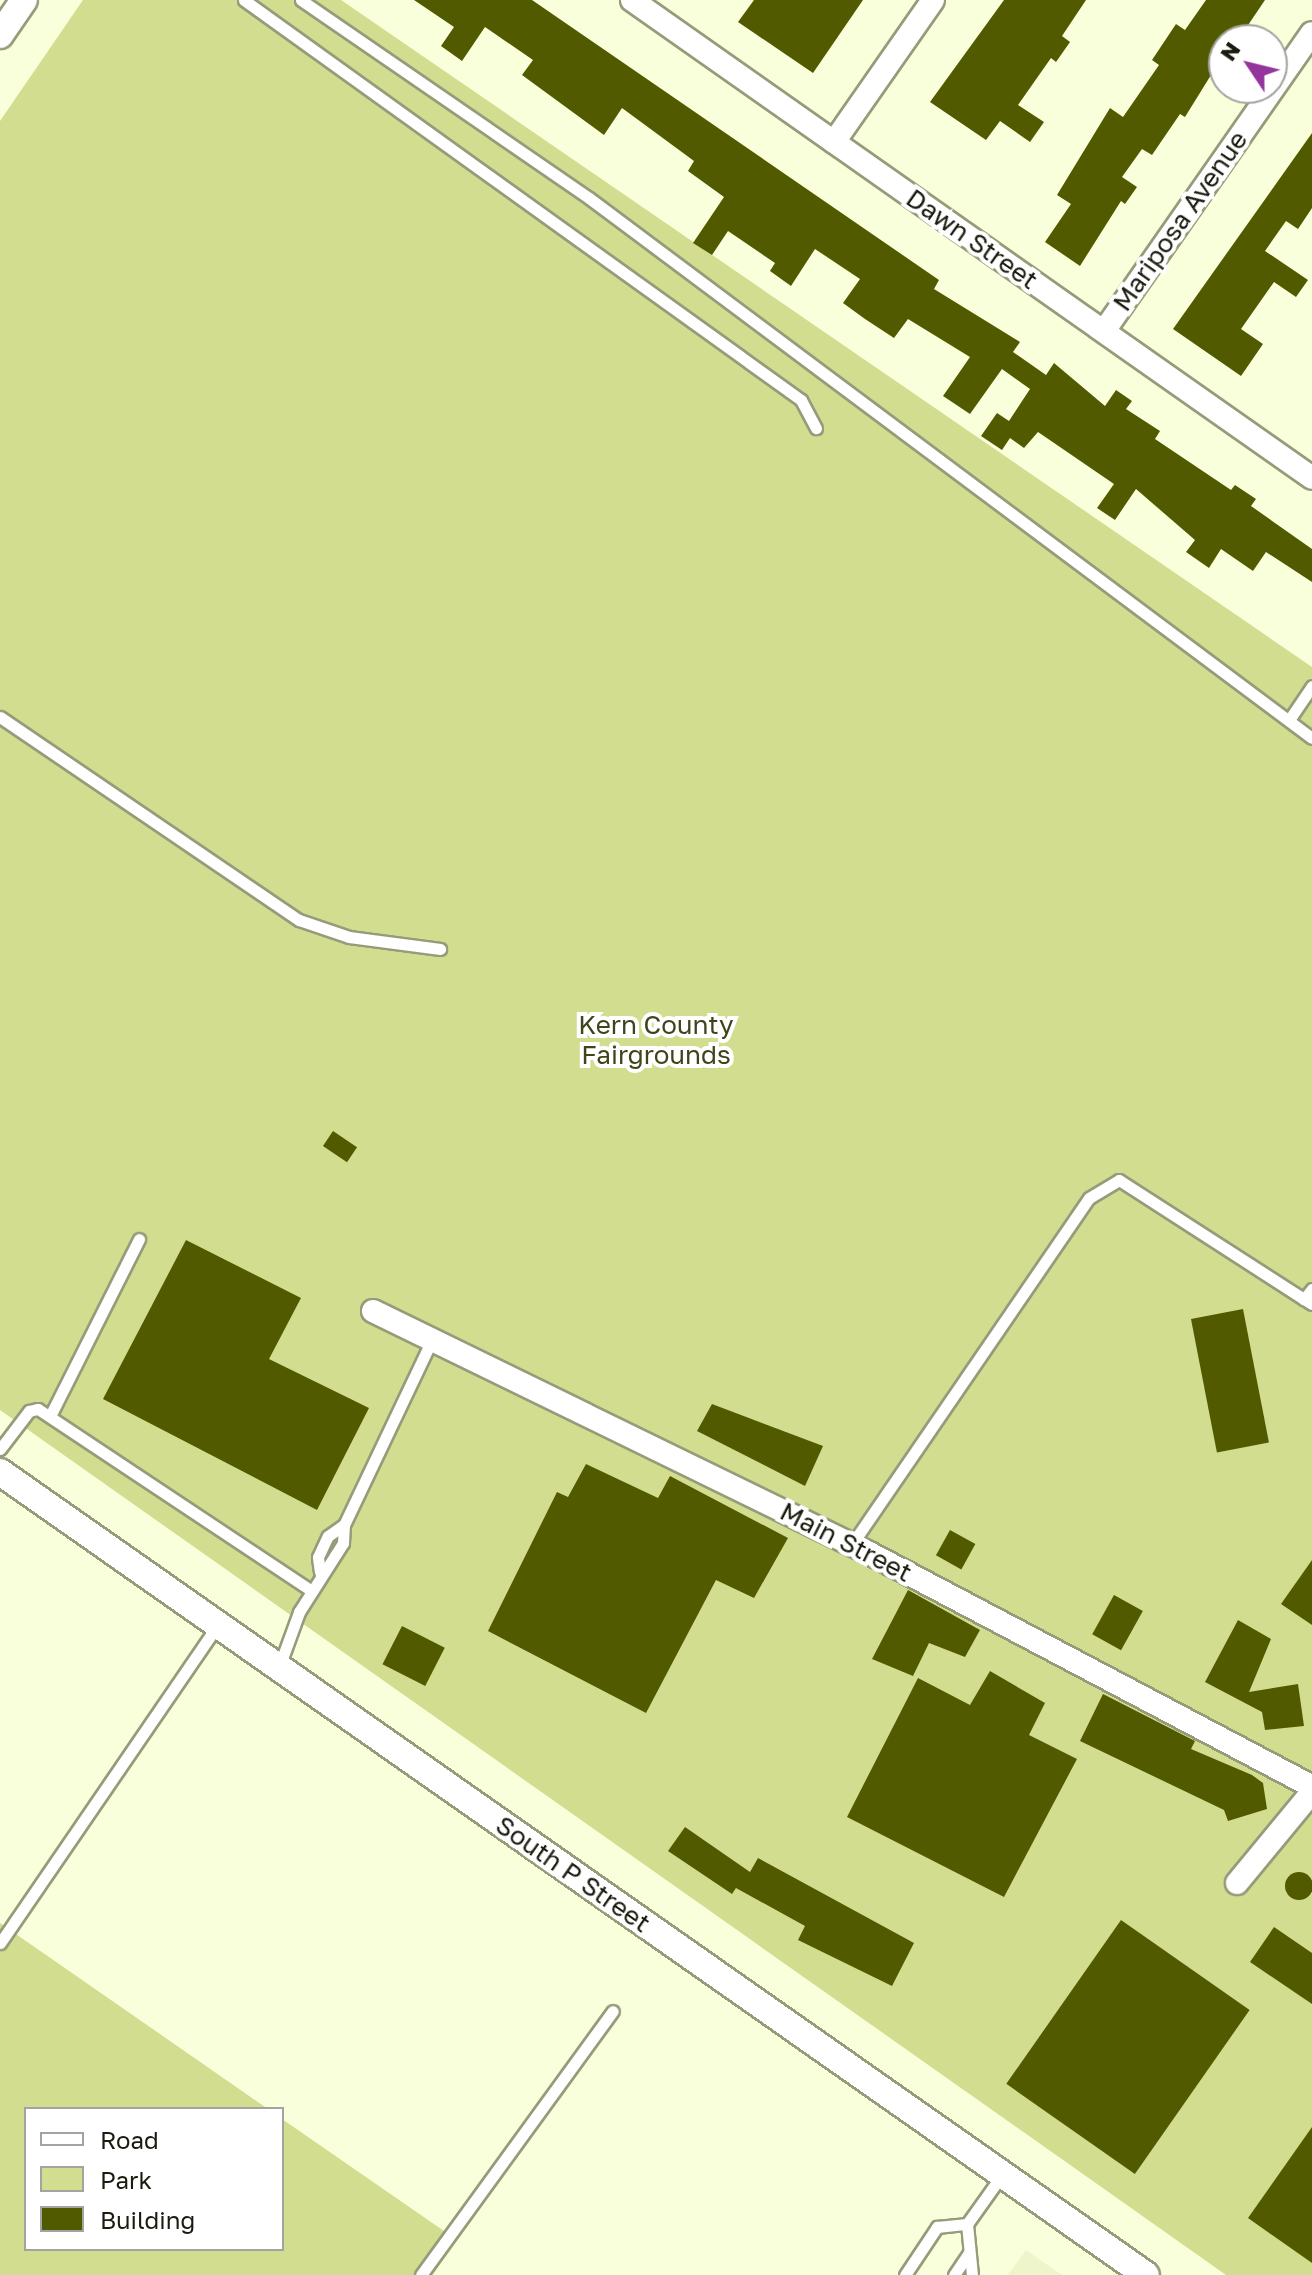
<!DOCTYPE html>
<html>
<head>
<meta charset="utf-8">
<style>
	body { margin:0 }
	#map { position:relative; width:1312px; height:2275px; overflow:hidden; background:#f9ffdb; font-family:"Golos Text",sans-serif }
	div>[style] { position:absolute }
	.built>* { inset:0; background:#eef5ca }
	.green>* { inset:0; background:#d2dd90 }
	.building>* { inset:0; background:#525a00; transform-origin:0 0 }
	.round { border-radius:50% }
	.roads { filter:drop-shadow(2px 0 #969b7a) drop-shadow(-2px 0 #969b7a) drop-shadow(0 2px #969b7a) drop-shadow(0 -2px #969b7a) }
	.service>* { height:11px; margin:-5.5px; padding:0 5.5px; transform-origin:5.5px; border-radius:5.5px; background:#fff }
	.minor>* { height:22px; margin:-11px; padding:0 11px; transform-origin:11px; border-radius:11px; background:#fff }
	.tertiary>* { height:26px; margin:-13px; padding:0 13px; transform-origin:13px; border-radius:13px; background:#fff }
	span { translate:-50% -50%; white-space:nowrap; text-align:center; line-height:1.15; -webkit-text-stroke:8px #fff; paint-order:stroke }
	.street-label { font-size:26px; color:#1a1b0f }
	.park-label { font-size:26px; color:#3f441b }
	.legend { position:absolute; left:24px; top:2107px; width:260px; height:144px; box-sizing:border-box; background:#fff; border:2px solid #a3a49f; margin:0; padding:10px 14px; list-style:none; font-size:24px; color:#1a1b0f }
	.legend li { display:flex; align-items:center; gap:16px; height:40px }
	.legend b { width:40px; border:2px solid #a3a49f }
	.north { position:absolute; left:1208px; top:24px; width:80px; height:80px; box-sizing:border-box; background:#fff; border:2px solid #a3a49f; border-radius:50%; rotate:305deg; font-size:22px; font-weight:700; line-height:32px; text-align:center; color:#1a1b0f }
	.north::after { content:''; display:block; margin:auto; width:28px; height:36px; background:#95349c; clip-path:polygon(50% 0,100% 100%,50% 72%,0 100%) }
</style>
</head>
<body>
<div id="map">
	<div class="built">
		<div style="clip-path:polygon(1026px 2250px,1062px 2275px,1008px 2275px)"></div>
	</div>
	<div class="green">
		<div style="clip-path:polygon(83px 0,341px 0,1312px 667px,1312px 2275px,1226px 2275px,0 1410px,0 121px)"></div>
		<div style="clip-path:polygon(0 1923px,268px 2109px,26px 2109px,26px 2249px,282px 2249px,282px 2119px,457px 2240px,432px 2275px,0 2275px)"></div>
	</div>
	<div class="building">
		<div style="clip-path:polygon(414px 0,532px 0,939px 280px,934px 289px,1020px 342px,1013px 352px,1046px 375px,1054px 363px,1105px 406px,1116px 390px,1132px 401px,1126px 409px,1160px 431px,1155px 439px,1231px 490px,1235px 485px,1256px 499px,1251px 506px,1312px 549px,1312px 582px,1266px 552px,1253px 571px,1221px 549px,1209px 568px,1186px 552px,1195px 540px,1136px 489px,1115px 520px,1097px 508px,1114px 484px,1038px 432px,1024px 448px,1010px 438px,1002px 450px,981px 436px,997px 413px,1009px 421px,1030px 389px,1002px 369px,970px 414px,943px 396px,970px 357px,908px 319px,894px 338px,865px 319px,843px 303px,860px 279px,815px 249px,791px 286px,770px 271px,775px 263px,728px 231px,712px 255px,693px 243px,724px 197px,688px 171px,694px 161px,622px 108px,604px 135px,522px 75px,533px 60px,485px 27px,462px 61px,441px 46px,454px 27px)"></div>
		<div style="clip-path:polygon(754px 0,863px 0,813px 73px,738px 22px)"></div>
		<div style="clip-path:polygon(1004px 0,1086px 0,1062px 36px,1070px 42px,1056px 62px,1051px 58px,1018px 105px,1044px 122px,1030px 142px,1000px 121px,986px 140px,930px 102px)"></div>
		<div style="clip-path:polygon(1206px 0,1265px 0,1238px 40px,1224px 40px,1224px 54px,1185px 117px,1180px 114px,1152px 155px,1142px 149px,1122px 177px,1137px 187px,1125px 204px,1121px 201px,1080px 266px,1045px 242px,1071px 204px,1057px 195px,1110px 108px,1123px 117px,1159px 65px,1152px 60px,1176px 24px,1185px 30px)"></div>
		<div style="clip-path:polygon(1312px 133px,1312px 208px,1298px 229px,1286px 221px,1265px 251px,1308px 280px,1296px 297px,1274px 282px,1241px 329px,1263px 344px,1241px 376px,1173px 329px)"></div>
		<div style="left:333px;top:1131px;width:29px;height:18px;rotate:34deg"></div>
		<div style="clip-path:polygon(186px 1240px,301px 1298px,269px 1359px,369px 1408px,317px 1510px,103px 1399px)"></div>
		<div style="left:1243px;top:1309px;width:136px;height:53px;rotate:79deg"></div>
		<div style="clip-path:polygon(712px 1404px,823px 1446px,805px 1486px,697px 1431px)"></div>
		<div style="clip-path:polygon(586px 1464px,658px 1498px,670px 1476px,788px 1538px,754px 1598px,716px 1580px,646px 1713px,488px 1631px,557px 1492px,568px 1497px)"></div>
		<div style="left:950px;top:1530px;width:29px;height:29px;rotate:29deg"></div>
		<div style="clip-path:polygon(1312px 1560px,1312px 1625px,1281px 1604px)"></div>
		<div style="clip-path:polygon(908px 1590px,980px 1630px,965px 1657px,929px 1643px,913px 1676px,872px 1659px)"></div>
		<div style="left:1114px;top:1595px;width:33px;height:45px;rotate:29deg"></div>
		<div style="clip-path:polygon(1238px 1620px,1271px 1639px,1249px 1692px,1298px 1684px,1304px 1726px,1265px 1730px,1262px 1712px,1205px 1682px)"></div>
		<div style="left:402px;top:1626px;width:48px;height:43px;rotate:27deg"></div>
		<div style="clip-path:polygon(990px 1671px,1045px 1703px,1029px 1735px,1077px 1759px,1004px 1897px,847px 1817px,918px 1678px,970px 1705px)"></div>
		<div style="clip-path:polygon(1103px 1694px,1195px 1741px,1191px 1749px,1252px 1775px,1263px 1783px,1267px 1809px,1228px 1821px,1224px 1810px,1080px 1741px)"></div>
		<div style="clip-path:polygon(685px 1827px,750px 1872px,758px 1858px,914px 1943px,892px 1986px,798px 1940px,805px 1926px,736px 1888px,732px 1894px,668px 1851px)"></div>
		<div class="round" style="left:1285px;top:1872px;width:28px;height:28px"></div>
		<div style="left:1121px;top:1920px;width:157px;height:200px;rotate:35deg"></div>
		<div style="clip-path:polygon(1274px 1927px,1312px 1953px,1312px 2004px,1250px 1962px)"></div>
		<div style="clip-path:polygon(1312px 2127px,1312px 2263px,1248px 2218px)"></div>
	</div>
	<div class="roads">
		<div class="service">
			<div style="left:244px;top:0;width:686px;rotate:35.68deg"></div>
			<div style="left:801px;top:400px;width:32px;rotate:62deg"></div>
			<div style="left:301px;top:0;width:349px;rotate:34.5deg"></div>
			<div style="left:589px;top:198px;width:902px;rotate:36.76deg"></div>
			<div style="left:0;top:717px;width:361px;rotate:34.2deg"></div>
			<div style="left:299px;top:920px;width:53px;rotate:18.8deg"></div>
			<div style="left:349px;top:937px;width:92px;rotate:7.5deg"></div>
			<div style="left:1289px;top:720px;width:41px;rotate:-55.9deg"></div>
			<div style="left:1312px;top:1289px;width:13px;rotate:129deg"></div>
			<div style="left:1304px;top:1299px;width:9px;rotate:32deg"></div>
			<div style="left:50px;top:1416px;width:198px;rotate:-63.3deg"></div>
			<div style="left:0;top:1449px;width:48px;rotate:-52.7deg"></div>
			<div style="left:29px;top:1411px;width:9px;rotate:-13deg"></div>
			<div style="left:38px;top:1409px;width:327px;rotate:33.6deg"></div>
			<div style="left:852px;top:1544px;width:419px;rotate:-55.6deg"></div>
			<div style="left:1089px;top:1198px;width:35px;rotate:-31deg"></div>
			<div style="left:1119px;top:1180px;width:220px;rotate:32.8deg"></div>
			<div style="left:320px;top:1572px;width:15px;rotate:-98deg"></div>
			<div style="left:318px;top:1557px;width:23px;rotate:-65deg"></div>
			<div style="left:328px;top:1536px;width:19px;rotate:-35deg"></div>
			<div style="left:279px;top:1667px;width:59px;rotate:-70deg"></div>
			<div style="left:299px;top:1612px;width:82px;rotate:-57.5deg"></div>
			<div style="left:343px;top:1543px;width:18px;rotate:-87deg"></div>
			<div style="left:344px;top:1525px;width:205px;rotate:-64.6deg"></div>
			<div style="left:0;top:1943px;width:386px;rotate:-55.6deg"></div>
			<div style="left:421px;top:2275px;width:326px;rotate:-54deg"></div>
			<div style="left:905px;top:2275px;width:58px;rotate:-56.3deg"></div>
			<div style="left:937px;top:2227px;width:30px;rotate:-6deg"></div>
			<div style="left:954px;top:2275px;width:27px;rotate:-56deg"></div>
			<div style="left:972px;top:2275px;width:51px;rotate:-95.6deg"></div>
			<div style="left:967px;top:2224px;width:60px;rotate:-54.5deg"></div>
		</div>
		<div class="minor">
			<div style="left:632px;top:0;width:831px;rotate:35.1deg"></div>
			<div style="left:834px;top:142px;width:173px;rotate:-55.1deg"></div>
			<div style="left:1104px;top:331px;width:363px;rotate:-55.1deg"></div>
			<div style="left:373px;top:1311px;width:554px;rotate:26.01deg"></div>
			<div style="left:871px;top:1554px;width:499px;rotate:27.8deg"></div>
			<div style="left:1237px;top:1883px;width:118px;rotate:-50.5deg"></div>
		</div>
		<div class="tertiary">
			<div style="left:0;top:35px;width:42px;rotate:-55.6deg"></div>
			<div style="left:0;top:1472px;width:1399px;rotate:35.02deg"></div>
		</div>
	</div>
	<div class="street-label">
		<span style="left:1180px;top:221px;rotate:-55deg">Mariposa Avenue</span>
		<span style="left:972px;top:239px;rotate:35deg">Dawn Street</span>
		<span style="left:846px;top:1542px;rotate:27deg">Main Street</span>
		<span style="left:573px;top:1874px;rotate:35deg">South P Street</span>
	</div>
	<div class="park-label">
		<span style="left:656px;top:1040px">Kern County<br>Fairgrounds</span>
	</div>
	<ul class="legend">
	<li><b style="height:10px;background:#fff"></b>Road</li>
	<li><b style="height:22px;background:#d2dd90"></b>Park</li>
	<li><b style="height:22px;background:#525a00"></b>Building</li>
	</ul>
	<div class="north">N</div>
</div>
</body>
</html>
